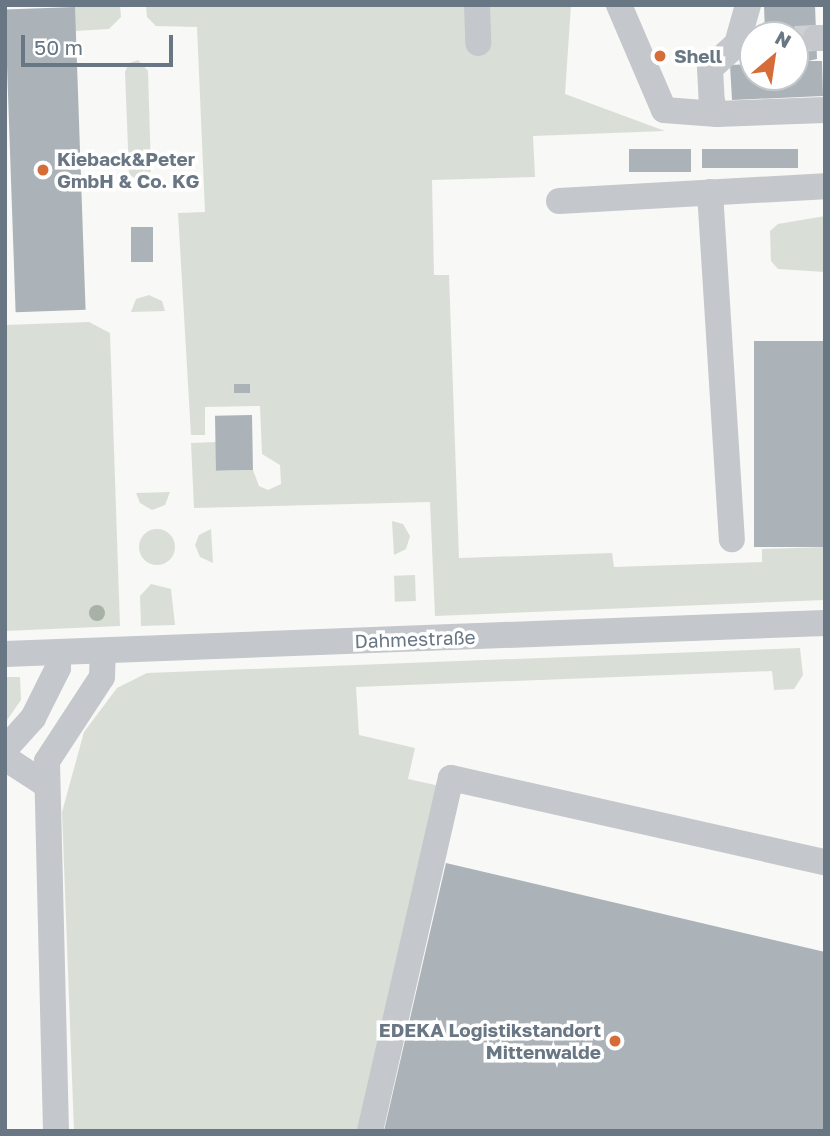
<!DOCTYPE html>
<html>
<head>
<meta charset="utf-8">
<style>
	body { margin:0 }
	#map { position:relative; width:830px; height:1136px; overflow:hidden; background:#f8f8f6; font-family:"Golos Text",sans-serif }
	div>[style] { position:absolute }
	.green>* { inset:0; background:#d9dfd7; transform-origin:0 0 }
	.round { border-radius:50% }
	.building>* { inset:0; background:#abb2b8; transform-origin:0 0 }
	.minor-tunnel>* { height:26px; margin-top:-13px; transform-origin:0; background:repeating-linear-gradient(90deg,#cdd1d4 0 26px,transparent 0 39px) }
	.minor>* { height:26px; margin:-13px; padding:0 13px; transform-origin:13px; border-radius:13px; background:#c4c7cb }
	.trees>* { width:16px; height:16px; margin:-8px; border-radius:50%; background:#a8b1a6 }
	.dots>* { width:19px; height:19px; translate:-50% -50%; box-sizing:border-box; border:4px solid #fff; border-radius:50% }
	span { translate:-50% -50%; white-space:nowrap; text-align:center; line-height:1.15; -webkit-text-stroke:7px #fff; paint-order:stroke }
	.poi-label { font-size:19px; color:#697684; font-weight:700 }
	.left { translate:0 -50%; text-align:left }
	.right { translate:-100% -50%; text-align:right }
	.street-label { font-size:19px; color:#697684 }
	.frame { position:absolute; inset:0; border:7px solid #697684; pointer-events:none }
	.north { position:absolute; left:739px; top:21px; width:70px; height:70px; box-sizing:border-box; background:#fff; border:2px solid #c3c8ce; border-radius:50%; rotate:29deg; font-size:19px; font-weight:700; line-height:28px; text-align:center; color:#697684 }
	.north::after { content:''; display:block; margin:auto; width:24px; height:32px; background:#d66d38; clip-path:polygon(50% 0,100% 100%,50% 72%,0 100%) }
	.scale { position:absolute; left:21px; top:35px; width:152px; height:32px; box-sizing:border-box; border:4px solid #697684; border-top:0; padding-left:9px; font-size:21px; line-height:24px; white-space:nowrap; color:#697684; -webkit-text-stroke:5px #fff; paint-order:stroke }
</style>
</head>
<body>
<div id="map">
	<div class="green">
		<div style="clip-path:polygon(75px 5px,120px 5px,121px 17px,109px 29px,75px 31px)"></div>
		<div style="clip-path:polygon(146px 5px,571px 5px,565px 94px,665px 131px,533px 136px,535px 177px,432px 180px,434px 275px,449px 275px,459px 558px,612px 553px,614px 567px,762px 562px,762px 549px,825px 547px,825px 600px,435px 616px,430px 502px,194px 508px,191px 443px,216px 442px,217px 471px,253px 470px,259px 486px,268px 490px,281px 484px,280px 465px,262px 454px,260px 406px,205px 407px,205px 435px,191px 435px,178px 213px,205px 212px,197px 27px,156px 26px,147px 17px)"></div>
		<div style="clip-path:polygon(138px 60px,148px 71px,151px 171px,141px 183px,129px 174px,125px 72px,129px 63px)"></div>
		<div style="clip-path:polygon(825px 216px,825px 272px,778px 269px,771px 261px,770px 231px,778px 224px)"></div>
		<div style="clip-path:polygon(149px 295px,162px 301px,165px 311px,131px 312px,136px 299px)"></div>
		<div style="clip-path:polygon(89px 322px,110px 333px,120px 626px,5px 631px,5px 325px)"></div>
		<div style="clip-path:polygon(170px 492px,165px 505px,152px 510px,140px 503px,136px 493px)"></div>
		<div style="clip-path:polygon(392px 521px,403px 524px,410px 536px,406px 549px,394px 555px)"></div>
		<div style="clip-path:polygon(211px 529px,213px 563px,200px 557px,195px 545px,199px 535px)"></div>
		<div class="round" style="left:139px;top:529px;width:36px;height:36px"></div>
		<div style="left:415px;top:575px;width:26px;height:21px;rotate:88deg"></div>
		<div style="clip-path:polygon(151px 584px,171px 589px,175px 625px,141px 626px,140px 596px)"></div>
		<div style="clip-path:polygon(800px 648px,803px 675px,794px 689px,774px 690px,772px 671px,356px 687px,359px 735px,415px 748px,408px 779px,440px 786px,359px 1131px,74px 1131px,62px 812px,84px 732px,117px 688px,147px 673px)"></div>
		<div style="clip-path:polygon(5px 677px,20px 677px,21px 700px,5px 723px)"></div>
	</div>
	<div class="building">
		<div style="clip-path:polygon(764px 5px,815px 5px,817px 59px,808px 61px,822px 61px,823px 96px,732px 100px,730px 65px,753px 64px,753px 77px,795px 77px,795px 35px,765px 35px)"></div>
		<div style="left:75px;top:7px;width:303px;height:70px;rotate:88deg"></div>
		<div style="left:691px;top:149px;width:23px;height:62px;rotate:90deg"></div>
		<div style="left:798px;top:149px;width:19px;height:96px;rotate:90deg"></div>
		<div style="left:131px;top:227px;width:22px;height:35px"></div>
		<div style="left:825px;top:341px;width:206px;height:71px;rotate:90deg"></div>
		<div style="left:234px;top:384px;width:16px;height:9px"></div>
		<div style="left:252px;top:415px;width:55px;height:37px;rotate:89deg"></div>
		<div style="clip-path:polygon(446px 863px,825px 952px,825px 1131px,384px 1131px)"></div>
	</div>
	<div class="minor-tunnel">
		<div style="left:795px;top:39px;width:21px;rotate:-3deg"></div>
	</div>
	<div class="minor">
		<div style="left:477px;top:5px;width:38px;rotate:88deg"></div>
		<div style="left:619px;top:5px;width:114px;rotate:66.8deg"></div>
		<div style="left:664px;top:110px;width:53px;rotate:4.3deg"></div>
		<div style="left:748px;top:5px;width:41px;rotate:105.8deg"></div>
		<div style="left:737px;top:44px;width:36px;rotate:138deg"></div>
		<div style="left:710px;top:68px;width:34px;rotate:87deg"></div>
		<div style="left:712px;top:102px;width:13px;rotate:67deg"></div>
		<div style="left:717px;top:114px;width:108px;rotate:-2.1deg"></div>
		<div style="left:816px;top:38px;width:9px"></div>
		<div style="left:710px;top:192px;width:348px;rotate:86.4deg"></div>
		<div style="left:559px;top:201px;width:266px;rotate:-3.2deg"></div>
		<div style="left:5px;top:654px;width:821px;rotate:-2.17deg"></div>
		<div style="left:5px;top:749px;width:42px;rotate:-47.9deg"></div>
		<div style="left:33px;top:718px;width:56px;rotate:-63.4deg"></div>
		<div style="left:58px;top:668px;width:15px;rotate:-90deg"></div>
		<div style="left:5px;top:758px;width:48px;rotate:33deg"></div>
		<div style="left:56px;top:1131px;width:370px;rotate:-91.4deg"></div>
		<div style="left:47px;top:761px;width:100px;rotate:-56.8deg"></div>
		<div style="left:102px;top:677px;width:26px;rotate:-88deg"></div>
		<div style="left:370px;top:1131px;width:362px;rotate:-77.1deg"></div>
		<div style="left:451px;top:778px;width:383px;rotate:12.7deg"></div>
	</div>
	<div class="trees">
		<div style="left:97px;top:613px"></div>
	</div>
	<div class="dots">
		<div style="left:660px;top:56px;background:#d66d38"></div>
		<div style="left:43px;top:170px;background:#d66d38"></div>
		<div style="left:615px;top:1041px;background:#d66d38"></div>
	</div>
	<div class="poi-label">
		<span class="left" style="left:674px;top:56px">Shell</span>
		<span class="left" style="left:57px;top:170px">Kieback&amp;Peter<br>GmbH &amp; Co. KG</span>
		<span class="right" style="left:601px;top:1041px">EDEKA Logistikstandort<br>Mittenwalde</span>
	</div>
	<div class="street-label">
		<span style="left:415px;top:639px;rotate:-2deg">Dahmestraße</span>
	</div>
	<div class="frame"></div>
	<div class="north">N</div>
	<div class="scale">50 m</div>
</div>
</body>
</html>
